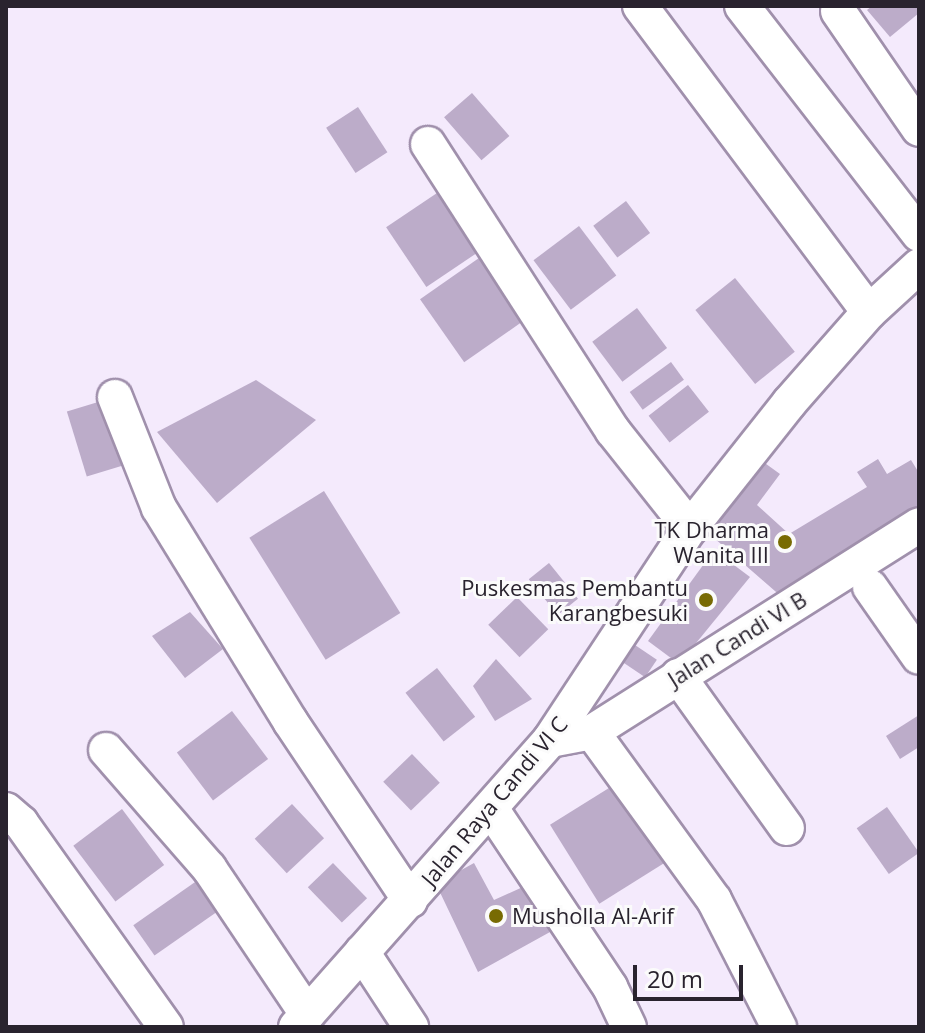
<!DOCTYPE html>
<html>
<head>
<meta charset="utf-8">
<style>
	body { margin:0 }
	#map { position:relative; width:925px; height:1033px; overflow:hidden; background:#f4eafc; font-family:"Open Sans",sans-serif }
	div>[style] { position:absolute }
	.building>* { inset:0; background:#bcacc9; transform-origin:0 0 }
	.roads { filter:drop-shadow(2px 0 #a090ac) drop-shadow(-2px 0 #a090ac) drop-shadow(0 2px #a090ac) drop-shadow(0 -2px #a090ac) }
	.minor>* { height:34px; margin:-17px; padding:0 17px; transform-origin:17px; border-radius:17px; background:#fff }
	.dots>* { width:22px; height:22px; translate:-50% -50%; box-sizing:border-box; border:4px solid #fbfbfb; border-radius:50% }
	span { translate:-50% -50%; white-space:nowrap; text-align:center; line-height:1.15; -webkit-text-stroke:6px #fbfbfb; paint-order:stroke }
	.poi-label { font-size:22px; color:#29232e }
	.right { translate:-100% -50%; text-align:right }
	.left { translate:0 -50%; text-align:left }
	.street-label { font-size:22px; color:#29232e }
	.frame { position:absolute; inset:0; border:8px solid #29232e; pointer-events:none }
	.scale { position:absolute; left:633px; top:965px; width:110px; height:36px; box-sizing:border-box; border:4px solid #29232e; border-top:0; padding-left:10px; font-size:24px; line-height:28px; white-space:nowrap; color:#29232e; -webkit-text-stroke:6px #fbfbfb; paint-order:stroke }
</style>
</head>
<body>
<div id="map">
	<div class="building">
		<div style="clip-path:polygon(872px 6px,919px 6px,919px 13px,890px 37px,867px 10px)"></div>
		<div style="left:472px;top:93px;width:57px;height:37px;rotate:49deg"></div>
		<div style="left:358px;top:107px;width:54px;height:38px;rotate:57deg"></div>
		<div style="left:440px;top:191px;width:72px;height:65px;rotate:56deg"></div>
		<div style="left:626px;top:201px;width:40px;height:41px;rotate:53deg"></div>
		<div style="left:579px;top:226px;width:62px;height:57px;rotate:53deg"></div>
		<div style="left:479px;top:258px;width:77px;height:72px;rotate:55deg"></div>
		<div style="left:735px;top:278px;width:95px;height:51px;rotate:51deg"></div>
		<div style="left:637px;top:308px;width:50px;height:56px;rotate:53deg"></div>
		<div style="left:671px;top:362px;width:22px;height:51px;rotate:54deg"></div>
		<div style="clip-path:polygon(256px 380px,316px 420px,217px 503px,157px 432px)"></div>
		<div style="left:688px;top:385px;width:34px;height:50px;rotate:52deg"></div>
		<div style="left:108px;top:399px;width:68px;height:43px;rotate:73deg"></div>
		<div style="clip-path:polygon(878px 459px,887px 474px,911px 460px,919px 473px,919px 512px,783px 598px,706px 531px,762px 461px,780px 474px,757px 505px,789px 534px,867px 487px,857px 472px)"></div>
		<div style="left:324px;top:491px;width:144px;height:88px;rotate:58deg"></div>
		<div style="clip-path:polygon(714px 550px,750px 577px,679px 664px,648px 641px)"></div>
		<div style="left:549px;top:563px;width:46px;height:26px;rotate:51deg"></div>
		<div style="left:517px;top:597px;width:45px;height:40px;rotate:46deg"></div>
		<div style="clip-path:polygon(190px 612px,223px 649px,185px 678px,152px 636px)"></div>
		<div style="left:632px;top:643px;width:30px;height:21px;rotate:34deg"></div>
		<div style="clip-path:polygon(496px 659px,532px 699px,495px 721px,473px 686px)"></div>
		<div style="left:437px;top:668px;width:62px;height:40px;rotate:52deg"></div>
		<div style="left:232px;top:711px;width:60px;height:69px;rotate:53deg"></div>
		<div style="clip-path:polygon(919px 715px,919px 747px,900px 759px,886px 736px)"></div>
		<div style="left:412px;top:754px;width:40px;height:40px;rotate:46deg"></div>
		<div style="left:617px;top:783px;width:93px;height:79px;rotate:58deg"></div>
		<div style="left:292px;top:804px;width:47px;height:51px;rotate:47deg"></div>
		<div style="left:887px;top:807px;width:56px;height:37px;rotate:55deg"></div>
		<div style="left:122px;top:809px;width:70px;height:61px;rotate:53deg"></div>
		<div style="left:333px;top:863px;width:49px;height:35px;rotate:46deg"></div>
		<div style="clip-path:polygon(474px 863px,494px 900px,525px 886px,550px 932px,478px 972px,436px 884px)"></div>
		<div style="left:198px;top:880px;width:37px;height:79px;rotate:55deg"></div>
	</div>
	<div class="roads">
		<div class="minor">
			<div style="left:640px;top:6px;width:382px;rotate:53.2deg"></div>
			<div style="left:742px;top:6px;width:289px;rotate:52.2deg"></div>
			<div style="left:838px;top:11px;width:143px;rotate:55.5deg"></div>
			<div style="left:428px;top:144px;width:341px;rotate:57.2deg"></div>
			<div style="left:613px;top:431px;width:124px;rotate:51.6deg"></div>
			<div style="left:115px;top:397px;width:119px;rotate:68.4deg"></div>
			<div style="left:159px;top:508px;width:250px;rotate:58.4deg"></div>
			<div style="left:290px;top:721px;width:216px;rotate:56.2deg"></div>
			<div style="left:870px;top:587px;width:85px;rotate:55deg"></div>
			<div style="left:678px;top:676px;width:187px;rotate:54.4deg"></div>
			<div style="left:592px;top:732px;width:208px;rotate:54deg"></div>
			<div style="left:714px;top:900px;width:143px;rotate:62.9deg"></div>
			<div style="left:550px;top:740px;width:43px;rotate:-10.8deg"></div>
			<div style="left:592px;top:732px;width:387px;rotate:-32.3deg"></div>
			<div style="left:106px;top:750px;width:157px;rotate:48.9deg"></div>
			<div style="left:209px;top:868px;width:176px;rotate:56.1deg"></div>
			<div style="left:6px;top:810px;width:20px;rotate:41deg"></div>
			<div style="left:21px;top:823px;width:250px;rotate:54.6deg"></div>
			<div style="left:492px;top:810px;width:213px;rotate:56.3deg"></div>
			<div style="left:610px;top:987px;width:44px;rotate:64.6deg"></div>
			<div style="left:362px;top:952px;width:90px;rotate:56.8deg"></div>
			<div style="left:296px;top:1027px;width:383px;rotate:-48.5deg"></div>
			<div style="left:550px;top:740px;width:254px;rotate:-56.6deg"></div>
			<div style="left:690px;top:528px;width:159px;rotate:-51.6deg"></div>
			<div style="left:789px;top:403px;width:121px;rotate:-48.7deg"></div>
			<div style="left:869px;top:312px;width:68px;rotate:-42.6deg"></div>
		</div>
	</div>
	<div class="dots">
		<div style="left:785px;top:542px;background:#786b03"></div>
		<div style="left:706px;top:600px;background:#786b03"></div>
		<div style="left:496px;top:916px;background:#786b03"></div>
	</div>
	<div class="poi-label">
		<span class="right" style="left:769px;top:542px">TK Dharma<br>Wanita III</span>
		<span class="right" style="left:688px;top:600px">Puskesmas Pembantu<br>Karangbesuki</span>
		<span class="left" style="left:512px;top:916px">Musholla Al-Arif</span>
	</div>
	<div class="street-label">
		<span style="left:737px;top:639px;rotate:-32deg">Jalan Candi VI B</span>
		<span style="left:494px;top:801px;rotate:-50deg">Jalan Raya Candi VI C</span>
	</div>
	<div class="frame"></div>
	<div class="scale">20 m</div>
</div>
</body>
</html>
